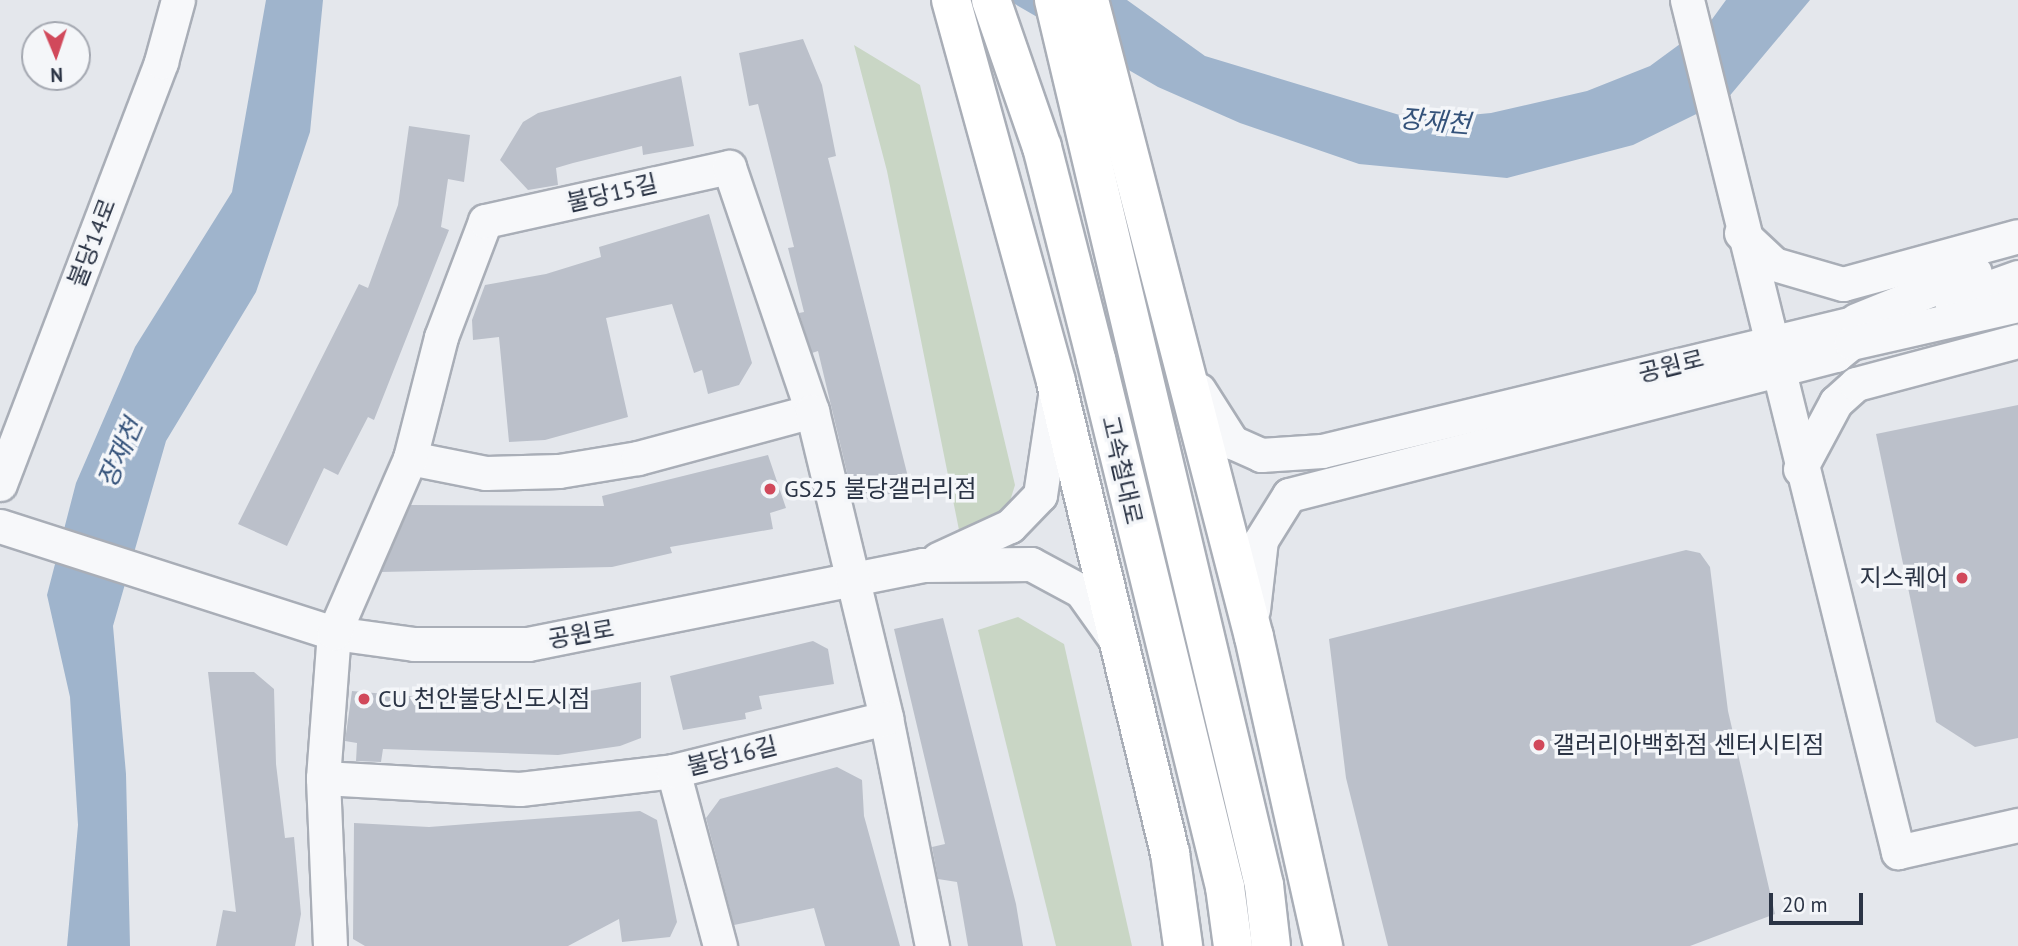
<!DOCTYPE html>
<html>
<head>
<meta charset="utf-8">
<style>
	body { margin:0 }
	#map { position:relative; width:2018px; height:946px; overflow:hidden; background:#e4e7ec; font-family:"PT Sans","Noto Sans KR",sans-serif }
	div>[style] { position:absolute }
	.green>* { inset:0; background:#c9d6c5 }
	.water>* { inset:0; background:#9fb4cc }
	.building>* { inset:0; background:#bbc0ca }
	.roads { filter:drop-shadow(2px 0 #a9aeb7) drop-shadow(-2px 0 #a9aeb7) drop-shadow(0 2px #a9aeb7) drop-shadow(0 -2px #a9aeb7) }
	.minor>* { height:33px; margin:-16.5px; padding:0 16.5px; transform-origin:16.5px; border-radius:16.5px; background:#f7f8fa }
	.major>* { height:38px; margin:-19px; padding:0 19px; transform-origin:19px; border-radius:19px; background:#fff }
	.dots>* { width:19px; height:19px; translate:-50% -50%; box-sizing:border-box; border:4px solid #f4f6f9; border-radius:50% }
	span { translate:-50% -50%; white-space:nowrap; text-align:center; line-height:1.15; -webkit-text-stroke:7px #f4f6f9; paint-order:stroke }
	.street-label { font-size:24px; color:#2b3445 }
	.poi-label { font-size:24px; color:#2b3445 }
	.left { translate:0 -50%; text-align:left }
	.right { translate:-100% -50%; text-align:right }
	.water-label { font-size:26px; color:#34527a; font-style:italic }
	.north { position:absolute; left:21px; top:21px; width:70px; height:70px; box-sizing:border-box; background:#f4f6f9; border:2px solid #a4a8b1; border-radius:50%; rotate:178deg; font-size:19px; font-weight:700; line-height:28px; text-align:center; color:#2b3445 }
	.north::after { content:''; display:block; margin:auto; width:24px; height:32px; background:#d1495b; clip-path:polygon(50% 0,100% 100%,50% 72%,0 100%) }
	.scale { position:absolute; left:1769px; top:893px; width:94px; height:32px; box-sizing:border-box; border:4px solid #2b3445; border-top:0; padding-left:9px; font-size:21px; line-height:24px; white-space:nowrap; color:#2b3445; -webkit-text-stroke:5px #f4f6f9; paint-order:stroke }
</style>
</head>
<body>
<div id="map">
	<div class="green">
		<div style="clip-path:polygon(854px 45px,920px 85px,1015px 485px,1010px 501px,988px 524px,959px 530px,887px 171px)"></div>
		<div style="clip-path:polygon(1018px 617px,1064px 644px,1132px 946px,1056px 946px,978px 630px)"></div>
	</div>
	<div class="water">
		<div style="clip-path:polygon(266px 0,323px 0,310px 132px,256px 292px,166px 441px,113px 626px,126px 774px,130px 946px,67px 946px,78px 825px,70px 697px,47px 595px,76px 483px,135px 347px,232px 192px)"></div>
		<div style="clip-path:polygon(1008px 0,1127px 0,1205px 56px,1416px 120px,1491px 113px,1587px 91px,1650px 66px,1710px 22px,1726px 0,1810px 0,1727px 99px,1633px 145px,1507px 178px,1359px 164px,1240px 123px,1158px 87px)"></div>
	</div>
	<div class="building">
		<div style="clip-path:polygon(803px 39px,822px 85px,836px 156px,828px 158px,911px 489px,854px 502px,818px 351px,812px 353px,799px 313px,804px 312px,788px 248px,794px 247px,758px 104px,749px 106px,739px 53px)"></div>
		<div style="clip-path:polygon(681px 76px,694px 146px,643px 155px,642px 146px,573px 163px,556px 168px,558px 185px,528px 190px,500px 160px,523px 122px,538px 113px)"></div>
		<div style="clip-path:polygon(409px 126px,470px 135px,464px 182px,448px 179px,441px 227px,449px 230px,374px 420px,368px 417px,338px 475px,324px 468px,287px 546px,238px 524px,359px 284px,368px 288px,398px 205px)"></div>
		<div style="clip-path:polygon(709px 214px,752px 363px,739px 385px,708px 394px,702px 370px,694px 373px,672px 304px,606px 318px,628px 417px,545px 440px,509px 442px,499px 337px,473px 340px,472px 320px,485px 285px,546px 274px,601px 257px,599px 247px)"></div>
		<div style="clip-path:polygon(2018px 405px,2018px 738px,1975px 747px,1936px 722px,1876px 434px)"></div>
		<div style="clip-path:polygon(768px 455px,786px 508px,770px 513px,773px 529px,670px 547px,672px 553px,612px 567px,381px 572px,410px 505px,604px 506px,602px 496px)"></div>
		<div style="clip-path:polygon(1686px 550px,1700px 553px,1710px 567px,1728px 711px,1775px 914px,1690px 946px,1388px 946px,1346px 778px,1329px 639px)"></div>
		<div style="clip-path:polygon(943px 618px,1016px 904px,1023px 946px,968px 946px,957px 882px,938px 879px,932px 847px,945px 844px,894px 629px)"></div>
		<div style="clip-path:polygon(813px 641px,828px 649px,834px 684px,759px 696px,762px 709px,745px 713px,746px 719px,683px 730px,670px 676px)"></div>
		<div style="clip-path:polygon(208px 672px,254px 672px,274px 689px,276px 764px,285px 838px,294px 837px,301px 914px,295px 946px,216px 946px,223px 910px,236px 912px)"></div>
		<div style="clip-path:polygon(641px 682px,641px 738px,620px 746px,558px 755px,383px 749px,381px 762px,356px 761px,357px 743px,345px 741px,352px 691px,463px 701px,549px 698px)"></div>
		<div style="clip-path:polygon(837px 767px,862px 780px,864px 816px,900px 946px,825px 946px,814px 908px,734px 925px,706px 818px,720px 799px)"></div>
		<div style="clip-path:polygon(640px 811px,657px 820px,677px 922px,670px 937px,622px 942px,619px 919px,568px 946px,365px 946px,353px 939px,354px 823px,429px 827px)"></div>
	</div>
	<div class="roads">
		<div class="minor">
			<div style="left:1687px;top:0;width:878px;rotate:76.09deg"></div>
			<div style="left:1898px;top:852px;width:123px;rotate:-12.7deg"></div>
			<div style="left:1741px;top:233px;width:45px;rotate:43.2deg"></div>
			<div style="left:1774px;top:264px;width:72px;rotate:16.2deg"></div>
			<div style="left:1843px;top:284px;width:181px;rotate:-15.3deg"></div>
			<div style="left:1951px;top:301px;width:71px;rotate:-19.7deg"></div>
			<div style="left:1856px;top:320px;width:128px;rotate:-22deg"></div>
			<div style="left:1199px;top:390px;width:62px;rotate:57.6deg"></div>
			<div style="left:1232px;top:442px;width:32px;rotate:24deg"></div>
			<div style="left:1261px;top:455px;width:61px;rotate:-3.8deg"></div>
			<div style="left:1322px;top:451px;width:572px;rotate:-13.55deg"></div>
			<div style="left:410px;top:458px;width:77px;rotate:11.2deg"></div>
			<div style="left:486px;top:473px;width:73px;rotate:-1.6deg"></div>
			<div style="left:559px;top:471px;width:80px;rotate:-9.3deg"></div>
			<div style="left:638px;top:458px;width:180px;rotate:-15.1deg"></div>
			<div style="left:1800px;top:469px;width:76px;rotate:-61.8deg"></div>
			<div style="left:1836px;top:402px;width:27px;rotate:-42deg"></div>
			<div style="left:1856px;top:384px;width:168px;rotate:-14.9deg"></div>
			<div style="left:0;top:484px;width:452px;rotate:-69.1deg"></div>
			<div style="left:161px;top:62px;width:64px;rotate:-74.7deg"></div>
			<div style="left:0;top:526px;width:351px;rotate:17.8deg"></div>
			<div style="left:334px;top:633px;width:81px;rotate:7.8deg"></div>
			<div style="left:414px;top:644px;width:114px"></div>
			<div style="left:528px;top:644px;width:403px;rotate:-11.3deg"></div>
			<div style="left:923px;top:565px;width:108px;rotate:-0.5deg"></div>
			<div style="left:1031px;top:564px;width:57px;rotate:28.4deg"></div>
			<div style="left:1081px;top:591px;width:60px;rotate:54.5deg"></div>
			<div style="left:938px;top:559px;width:79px;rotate:-24.6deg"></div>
			<div style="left:1010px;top:526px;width:43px;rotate:-45.9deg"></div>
			<div style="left:1040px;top:495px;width:100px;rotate:-81.4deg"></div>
			<div style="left:1253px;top:610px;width:70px;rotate:-83.5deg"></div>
			<div style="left:1261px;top:540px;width:53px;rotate:-58.1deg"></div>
			<div style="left:1289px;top:495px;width:565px;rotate:-14.36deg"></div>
			<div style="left:1836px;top:355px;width:19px;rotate:-39deg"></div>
			<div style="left:1851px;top:343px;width:171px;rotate:-12.8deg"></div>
			<div style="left:323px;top:778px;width:197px;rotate:3.2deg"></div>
			<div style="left:520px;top:789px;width:154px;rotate:-6.7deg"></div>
			<div style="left:330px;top:946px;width:168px;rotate:-92.4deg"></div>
			<div style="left:323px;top:778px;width:145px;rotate:-85.7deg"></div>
			<div style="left:334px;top:633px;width:191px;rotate:-66.5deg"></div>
			<div style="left:410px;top:458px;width:125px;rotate:-75.6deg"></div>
			<div style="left:441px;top:337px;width:124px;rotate:-69.2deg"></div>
			<div style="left:485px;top:221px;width:250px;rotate:-12.5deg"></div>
			<div style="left:729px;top:167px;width:258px;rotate:71.2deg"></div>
			<div style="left:812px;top:411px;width:316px;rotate:76.4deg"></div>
			<div style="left:886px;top:718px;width:233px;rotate:78.6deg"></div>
			<div style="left:720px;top:946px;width:181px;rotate:-105deg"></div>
			<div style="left:673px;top:771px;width:219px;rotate:-14deg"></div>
		</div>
		<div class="major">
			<div style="left:951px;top:0;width:396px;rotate:74.6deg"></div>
			<div style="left:1056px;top:382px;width:485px;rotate:76.4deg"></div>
			<div style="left:1170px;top:853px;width:94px;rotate:82deg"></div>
			<div style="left:991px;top:0;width:156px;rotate:70.9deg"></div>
			<div style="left:1042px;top:147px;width:219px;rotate:75.7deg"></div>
			<div style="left:1096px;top:359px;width:544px;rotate:76.27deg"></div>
			<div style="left:1225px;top:887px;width:60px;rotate:82.3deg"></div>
			<div style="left:1054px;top:0;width:910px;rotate:76.65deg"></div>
			<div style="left:1264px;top:885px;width:61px;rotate:83.5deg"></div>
			<div style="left:1089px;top:0;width:658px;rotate:75.48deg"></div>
			<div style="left:1254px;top:637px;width:317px;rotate:77.4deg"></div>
		</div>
	</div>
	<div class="dots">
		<div style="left:770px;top:489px;background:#d1495b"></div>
		<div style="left:1962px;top:578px;background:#d1495b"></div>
		<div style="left:364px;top:699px;background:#d1495b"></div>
		<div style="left:1539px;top:745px;background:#d1495b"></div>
	</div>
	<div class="street-label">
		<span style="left:612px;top:193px;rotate:-13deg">불당15길</span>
		<span style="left:92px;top:243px;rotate:-69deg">불당14로</span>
		<span style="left:1671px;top:366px;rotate:-14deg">공원로</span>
		<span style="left:1122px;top:470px;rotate:77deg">고속철대로</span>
		<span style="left:581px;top:634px;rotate:-10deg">공원로</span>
		<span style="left:732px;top:756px;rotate:-14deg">불당16길</span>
	</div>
	<div class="poi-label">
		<span class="left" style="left:784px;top:489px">GS25 불당갤러리점</span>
		<span class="right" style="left:1948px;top:578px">지스퀘어</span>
		<span class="left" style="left:378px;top:699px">CU 천안불당신도시점</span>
		<span class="left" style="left:1553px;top:745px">갤러리아백화점 센터시티점</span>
	</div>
	<div class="water-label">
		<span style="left:1435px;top:121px;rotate:5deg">장재천</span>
		<span style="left:120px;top:453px;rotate:-66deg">장재천</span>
	</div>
	<div class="north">N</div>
	<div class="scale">20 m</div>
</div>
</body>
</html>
